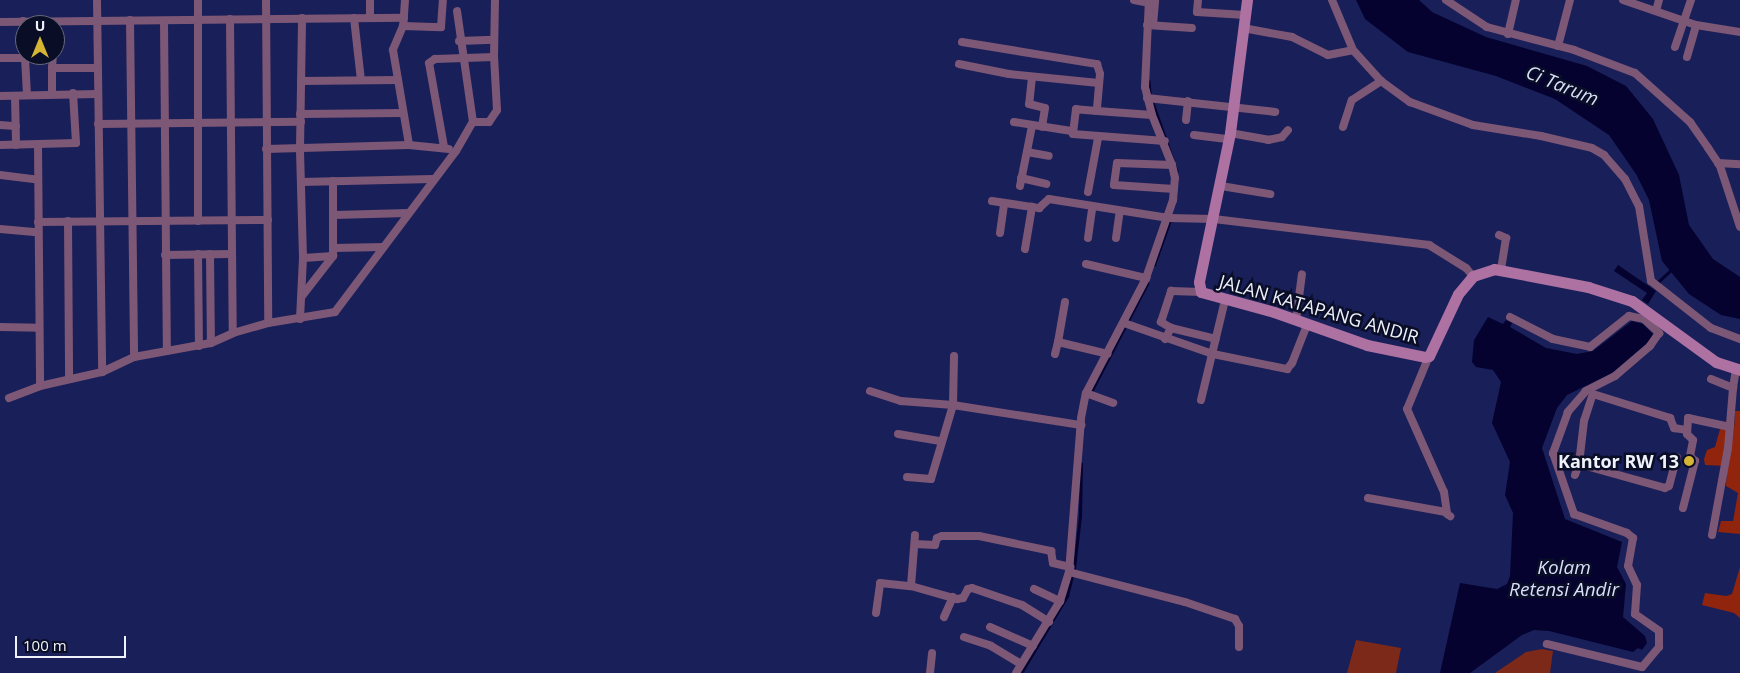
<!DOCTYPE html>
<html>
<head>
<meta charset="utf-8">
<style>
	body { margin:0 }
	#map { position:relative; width:1740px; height:673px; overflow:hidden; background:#191f58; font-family:"Open Sans",sans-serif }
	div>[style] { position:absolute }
	.green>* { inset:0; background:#7c2919 }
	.forest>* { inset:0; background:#90240d }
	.water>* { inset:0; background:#050230 }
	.stream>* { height:2.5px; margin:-1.25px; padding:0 1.25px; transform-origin:1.25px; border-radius:1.25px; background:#050230 }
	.street>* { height:8px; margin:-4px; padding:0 4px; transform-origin:4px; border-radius:4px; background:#7d5776 }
	.secondary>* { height:11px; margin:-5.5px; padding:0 5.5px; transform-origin:5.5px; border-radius:5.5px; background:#ad71a2 }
	.dots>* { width:14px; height:14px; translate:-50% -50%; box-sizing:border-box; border:2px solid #090d26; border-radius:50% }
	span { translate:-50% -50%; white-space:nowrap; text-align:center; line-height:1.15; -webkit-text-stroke:5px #090d26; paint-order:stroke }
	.street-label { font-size:18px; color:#f0f2fa }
	.poi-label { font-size:18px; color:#f0f2fa; font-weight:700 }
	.right { translate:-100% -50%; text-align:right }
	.water-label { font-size:19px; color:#d8dff9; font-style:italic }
	.north { position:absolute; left:15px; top:15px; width:50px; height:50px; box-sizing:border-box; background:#090d26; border:1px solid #65697b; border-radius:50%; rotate:0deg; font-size:14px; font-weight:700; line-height:20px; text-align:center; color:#f0f2fa }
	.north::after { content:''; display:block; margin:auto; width:18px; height:22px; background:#d7b534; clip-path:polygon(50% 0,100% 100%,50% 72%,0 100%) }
	.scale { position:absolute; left:15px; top:636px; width:111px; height:22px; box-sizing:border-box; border:2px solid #f0f2fa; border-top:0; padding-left:6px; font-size:15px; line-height:18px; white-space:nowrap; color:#f0f2fa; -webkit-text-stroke:4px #090d26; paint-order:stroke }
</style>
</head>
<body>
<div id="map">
	<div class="green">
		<div style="clip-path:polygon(1356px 640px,1401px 648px,1396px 673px,1347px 673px)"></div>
		<div style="clip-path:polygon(1542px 649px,1553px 651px,1550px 673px,1495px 673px,1526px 652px)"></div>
	</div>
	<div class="forest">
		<div style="clip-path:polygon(1735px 411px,1740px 411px,1740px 534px,1718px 532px,1721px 521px,1733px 521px,1738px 493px,1726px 486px,1727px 466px,1705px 465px,1704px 459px,1707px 450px,1715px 447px,1720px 429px,1734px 430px)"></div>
		<div style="clip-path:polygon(1740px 567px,1740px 618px,1734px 613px,1702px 605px,1705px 593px,1726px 596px,1732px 594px)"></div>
	</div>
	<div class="water">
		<div style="clip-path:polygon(1356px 0,1419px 0,1432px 12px,1486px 37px,1587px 66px,1626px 86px,1653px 119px,1679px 175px,1689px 225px,1713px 259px,1740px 277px,1740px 319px,1721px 315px,1689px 294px,1662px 261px,1649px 200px,1636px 174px,1609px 135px,1555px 99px,1496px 76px,1408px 52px,1365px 19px)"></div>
		<div style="clip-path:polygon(1618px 265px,1656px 291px,1648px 304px,1642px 300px,1647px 293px,1614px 271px)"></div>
		<div style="clip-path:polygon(1488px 317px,1503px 324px,1506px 320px,1512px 323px,1510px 327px,1546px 348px,1577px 354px,1593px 351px,1632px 321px,1643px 324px,1653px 334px,1648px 343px,1612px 373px,1567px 395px,1557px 408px,1542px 448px,1565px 519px,1622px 542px,1617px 567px,1626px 584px,1623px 617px,1645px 636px,1647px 643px,1642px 650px,1638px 648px,1633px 652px,1549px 631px,1534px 630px,1522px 635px,1470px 673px,1440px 673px,1460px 583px,1497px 589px,1507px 584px,1510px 576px,1513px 513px,1505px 495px,1510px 462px,1492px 423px,1501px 382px,1493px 370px,1476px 367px,1472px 362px,1474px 340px)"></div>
	</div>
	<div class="stream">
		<div style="left:1149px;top:81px;width:12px;rotate:85deg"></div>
		<div style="left:1153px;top:103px;width:72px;rotate:70.6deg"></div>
		<div style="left:1154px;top:265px;width:48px;rotate:-70.4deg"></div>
		<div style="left:1658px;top:282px;width:19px;rotate:-43deg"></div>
		<div style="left:1091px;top:392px;width:122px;rotate:-62.6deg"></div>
		<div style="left:1074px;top:568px;width:52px;rotate:-83.4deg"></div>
		<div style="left:1080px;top:516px;width:52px;rotate:-88.9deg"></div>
		<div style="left:1021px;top:673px;width:90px;rotate:-59.1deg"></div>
		<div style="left:1067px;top:596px;width:21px;rotate:-76deg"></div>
	</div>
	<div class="street">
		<div style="left:97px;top:0;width:372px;rotate:89.2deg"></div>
		<div style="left:198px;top:0;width:221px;rotate:90deg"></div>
		<div style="left:266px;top:0;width:323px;rotate:89.6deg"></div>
		<div style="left:405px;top:0;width:26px;rotate:94deg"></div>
		<div style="left:403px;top:26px;width:26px;rotate:113deg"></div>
		<div style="left:393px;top:50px;width:96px;rotate:80.4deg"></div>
		<div style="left:1134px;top:0;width:15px;rotate:11deg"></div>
		<div style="left:1198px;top:0;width:12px;rotate:95deg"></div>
		<div style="left:1197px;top:12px;width:48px;rotate:3.6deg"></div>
		<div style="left:1332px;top:0;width:54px;rotate:67.2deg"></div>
		<div style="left:1353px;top:50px;width:42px;rotate:47.9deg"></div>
		<div style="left:1381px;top:81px;width:36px;rotate:36deg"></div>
		<div style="left:1410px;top:102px;width:67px;rotate:20.1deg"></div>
		<div style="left:1473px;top:125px;width:69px;rotate:9.2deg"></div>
		<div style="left:1541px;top:136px;width:52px;rotate:13.2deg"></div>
		<div style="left:1592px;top:148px;width:14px;rotate:30deg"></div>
		<div style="left:1604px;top:155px;width:32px;rotate:49deg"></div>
		<div style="left:1625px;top:179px;width:30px;rotate:63deg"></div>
		<div style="left:1639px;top:206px;width:76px;rotate:80.9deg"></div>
		<div style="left:1651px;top:281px;width:76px;rotate:38.1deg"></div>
		<div style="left:1711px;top:328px;width:31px;rotate:21deg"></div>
		<div style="left:1446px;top:0;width:49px;rotate:33.4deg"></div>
		<div style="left:1487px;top:27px;width:90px;rotate:14.8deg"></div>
		<div style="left:1574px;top:50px;width:65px;rotate:20.7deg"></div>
		<div style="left:1635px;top:73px;width:74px;rotate:41.7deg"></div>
		<div style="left:1690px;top:122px;width:32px;rotate:55deg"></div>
		<div style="left:1708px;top:148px;width:22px;rotate:56deg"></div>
		<div style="left:1720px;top:166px;width:64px;rotate:71.8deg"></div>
		<div style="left:1623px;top:0;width:77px;rotate:18.9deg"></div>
		<div style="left:1696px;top:25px;width:45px;rotate:9deg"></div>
		<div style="left:1656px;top:11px;width:11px;rotate:-75deg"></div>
		<div style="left:370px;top:17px;width:17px;rotate:-90deg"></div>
		<div style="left:354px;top:18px;width:62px;rotate:83.6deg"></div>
		<div style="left:230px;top:19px;width:314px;rotate:89.5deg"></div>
		<div style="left:130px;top:20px;width:337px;rotate:89.3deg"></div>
		<div style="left:23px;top:21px;width:74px;rotate:86.9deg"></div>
		<div style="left:164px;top:21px;width:330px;rotate:89.5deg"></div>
		<div style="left:0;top:22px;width:404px;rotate:-0.6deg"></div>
		<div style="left:1147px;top:25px;width:45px;rotate:3.8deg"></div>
		<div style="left:1153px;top:25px;width:25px;rotate:-85deg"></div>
		<div style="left:403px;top:26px;width:38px;rotate:2deg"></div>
		<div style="left:441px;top:27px;width:27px;rotate:-86deg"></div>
		<div style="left:1243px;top:28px;width:50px;rotate:10.4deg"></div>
		<div style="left:1292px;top:37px;width:40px;rotate:26.6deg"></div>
		<div style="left:1328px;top:55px;width:25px;rotate:-11deg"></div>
		<div style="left:1508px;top:34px;width:35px;rotate:-77deg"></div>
		<div style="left:459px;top:41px;width:35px;rotate:-2deg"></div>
		<div style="left:962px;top:42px;width:137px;rotate:9.3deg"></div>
		<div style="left:1097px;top:64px;width:10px;rotate:73deg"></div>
		<div style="left:1100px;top:74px;width:37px;rotate:95deg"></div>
		<div style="left:1097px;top:111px;width:55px;rotate:4.2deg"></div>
		<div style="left:1558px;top:46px;width:48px;rotate:-75.4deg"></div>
		<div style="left:1675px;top:47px;width:50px;rotate:-71.2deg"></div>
		<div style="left:1687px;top:57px;width:33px;rotate:-74deg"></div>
		<div style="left:0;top:58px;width:25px"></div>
		<div style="left:959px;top:64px;width:51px;rotate:11.3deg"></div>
		<div style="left:1009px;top:74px;width:90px;rotate:5.7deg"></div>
		<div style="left:52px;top:68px;width:13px;rotate:-86deg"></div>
		<div style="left:1032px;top:77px;width:27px;rotate:96deg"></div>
		<div style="left:1029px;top:104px;width:16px;rotate:14deg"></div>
		<div style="left:1045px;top:108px;width:19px;rotate:99deg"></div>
		<div style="left:301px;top:81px;width:97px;rotate:-0.6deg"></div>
		<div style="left:52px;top:93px;width:25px;rotate:-90deg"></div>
		<div style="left:52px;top:68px;width:45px"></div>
		<div style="left:0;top:96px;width:97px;rotate:-1.2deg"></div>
		<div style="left:15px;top:96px;width:49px;rotate:88.8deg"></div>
		<div style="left:1147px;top:98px;width:129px;rotate:6.2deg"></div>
		<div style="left:1097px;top:111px;width:21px;rotate:-175deg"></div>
		<div style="left:1076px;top:109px;width:25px;rotate:97deg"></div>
		<div style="left:1073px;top:134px;width:92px;rotate:4.4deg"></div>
		<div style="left:300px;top:114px;width:103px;rotate:-0.6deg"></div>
		<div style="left:1186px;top:120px;width:19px;rotate:-84deg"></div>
		<div style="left:473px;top:122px;width:16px"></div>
		<div style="left:489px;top:122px;width:14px;rotate:-56deg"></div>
		<div style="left:497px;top:110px;width:53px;rotate:-93.2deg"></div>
		<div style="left:1014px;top:122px;width:58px;rotate:9deg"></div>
		<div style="left:98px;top:124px;width:203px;rotate:-0.6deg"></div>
		<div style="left:0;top:125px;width:16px;rotate:4deg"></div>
		<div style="left:1343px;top:127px;width:28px;rotate:-72deg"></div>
		<div style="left:1352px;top:100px;width:35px;rotate:-33deg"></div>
		<div style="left:1230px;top:133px;width:39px;rotate:10deg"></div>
		<div style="left:1268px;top:140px;width:14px;rotate:-12deg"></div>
		<div style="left:1282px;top:137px;width:9px;rotate:-49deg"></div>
		<div style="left:1194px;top:135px;width:35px;rotate:7deg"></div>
		<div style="left:0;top:145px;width:76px;rotate:-1.5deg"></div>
		<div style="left:76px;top:143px;width:50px;rotate:-93.4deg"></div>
		<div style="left:38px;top:145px;width:241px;rotate:89.5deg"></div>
		<div style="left:444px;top:147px;width:85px;rotate:-100.1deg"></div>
		<div style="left:429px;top:63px;width:7px;rotate:-34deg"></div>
		<div style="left:435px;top:59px;width:59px;rotate:-1.9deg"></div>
		<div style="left:494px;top:57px;width:57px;rotate:-89deg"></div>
		<div style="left:266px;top:149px;width:143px;rotate:-1.6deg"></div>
		<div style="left:409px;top:145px;width:40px;rotate:5.7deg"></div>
		<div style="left:1027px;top:152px;width:22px;rotate:10deg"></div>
		<div style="left:1718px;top:163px;width:22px;rotate:3deg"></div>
		<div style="left:1172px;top:165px;width:55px;rotate:-177.9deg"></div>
		<div style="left:1117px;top:163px;width:22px;rotate:98deg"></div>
		<div style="left:1114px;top:185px;width:60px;rotate:3.8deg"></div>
		<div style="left:0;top:175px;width:38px;rotate:7deg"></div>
		<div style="left:1021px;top:178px;width:26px;rotate:13deg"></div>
		<div style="left:301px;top:182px;width:132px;rotate:-1.3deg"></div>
		<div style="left:1020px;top:186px;width:61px;rotate:-78.7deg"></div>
		<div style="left:1221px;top:186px;width:50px;rotate:9.3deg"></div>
		<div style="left:1088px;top:192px;width:55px;rotate:-79.5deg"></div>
		<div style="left:992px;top:201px;width:48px;rotate:8.5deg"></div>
		<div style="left:1039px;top:208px;width:13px;rotate:-42deg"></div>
		<div style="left:1049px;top:199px;width:121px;rotate:9deg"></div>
		<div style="left:1169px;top:218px;width:45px;rotate:1.3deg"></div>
		<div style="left:1214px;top:219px;width:217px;rotate:6.9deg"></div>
		<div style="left:1429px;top:245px;width:44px;rotate:31.9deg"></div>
		<div style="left:1466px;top:268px;width:11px;rotate:49deg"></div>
		<div style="left:334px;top:215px;width:74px;rotate:-1.5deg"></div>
		<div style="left:68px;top:221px;width:157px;rotate:89.6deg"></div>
		<div style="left:38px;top:222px;width:230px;rotate:-0.5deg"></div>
		<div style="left:0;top:229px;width:37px;rotate:5deg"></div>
		<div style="left:1000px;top:233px;width:29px;rotate:-82deg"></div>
		<div style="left:1499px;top:235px;width:8px;rotate:23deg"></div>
		<div style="left:1506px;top:238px;width:32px;rotate:99deg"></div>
		<div style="left:1088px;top:238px;width:30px;rotate:-82deg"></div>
		<div style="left:1116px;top:238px;width:27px;rotate:-82deg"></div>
		<div style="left:334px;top:248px;width:49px;rotate:-1.2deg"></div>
		<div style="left:1025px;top:249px;width:43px;rotate:-80.5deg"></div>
		<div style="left:198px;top:254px;width:92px;rotate:89.4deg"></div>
		<div style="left:210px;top:254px;width:89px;rotate:89.4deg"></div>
		<div style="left:165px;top:255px;width:66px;rotate:-0.9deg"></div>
		<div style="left:303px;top:258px;width:30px;rotate:-4deg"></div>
		<div style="left:1086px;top:264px;width:62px;rotate:13.1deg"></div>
		<div style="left:302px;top:296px;width:51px;rotate:-52.2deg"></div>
		<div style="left:333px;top:256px;width:75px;rotate:-90deg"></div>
		<div style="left:1065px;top:302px;width:41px;rotate:99.9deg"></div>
		<div style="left:1058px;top:342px;width:51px;rotate:13.5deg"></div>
		<div style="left:1510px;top:317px;width:48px;rotate:27.1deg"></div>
		<div style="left:1553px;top:339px;width:38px;rotate:12deg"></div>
		<div style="left:1590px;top:347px;width:50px;rotate:-38.5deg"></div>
		<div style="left:1629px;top:316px;width:15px;rotate:11deg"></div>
		<div style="left:1644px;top:319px;width:21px;rotate:43deg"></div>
		<div style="left:1659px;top:333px;width:16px;rotate:125deg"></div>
		<div style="left:1650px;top:346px;width:46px;rotate:139.4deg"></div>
		<div style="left:1615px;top:376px;width:33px;rotate:153deg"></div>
		<div style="left:1586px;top:391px;width:28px;rotate:131deg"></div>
		<div style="left:1568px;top:412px;width:44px;rotate:110.1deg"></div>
		<div style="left:1553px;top:453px;width:65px;rotate:71deg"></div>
		<div style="left:1574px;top:514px;width:56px;rotate:19.7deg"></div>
		<div style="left:1627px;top:533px;width:8px;rotate:40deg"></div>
		<div style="left:1633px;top:538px;width:28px;rotate:100deg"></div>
		<div style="left:1628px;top:566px;width:21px;rotate:65deg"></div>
		<div style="left:1637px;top:585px;width:29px;rotate:94deg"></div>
		<div style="left:1635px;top:614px;width:29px;rotate:35deg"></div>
		<div style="left:1659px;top:631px;width:16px;rotate:90deg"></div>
		<div style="left:1659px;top:647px;width:26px;rotate:130deg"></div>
		<div style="left:1642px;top:667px;width:98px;rotate:-166.4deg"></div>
		<div style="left:300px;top:319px;width:61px;rotate:-87.2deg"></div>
		<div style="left:303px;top:258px;width:109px;rotate:-91.6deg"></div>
		<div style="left:300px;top:149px;width:131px;rotate:-89.1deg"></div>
		<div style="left:1296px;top:320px;width:46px;rotate:-82.6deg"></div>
		<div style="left:1124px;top:323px;width:94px;rotate:19.2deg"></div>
		<div style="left:1213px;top:354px;width:76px;rotate:11.5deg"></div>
		<div style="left:1287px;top:369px;width:8px;rotate:-50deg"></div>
		<div style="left:1292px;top:363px;width:41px;rotate:-68.5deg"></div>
		<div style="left:0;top:327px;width:39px;rotate:1deg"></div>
		<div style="left:1171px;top:328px;width:46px;rotate:13.7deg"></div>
		<div style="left:1165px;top:339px;width:13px;rotate:-61deg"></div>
		<div style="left:1171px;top:328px;width:12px;rotate:-149deg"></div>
		<div style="left:1161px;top:322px;width:33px;rotate:-72deg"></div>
		<div style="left:1171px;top:291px;width:30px;rotate:2deg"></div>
		<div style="left:1055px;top:354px;width:12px;rotate:-76deg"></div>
		<div style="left:1429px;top:356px;width:57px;rotate:112.5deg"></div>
		<div style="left:1407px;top:409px;width:91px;rotate:66deg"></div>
		<div style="left:1444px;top:492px;width:22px;rotate:82deg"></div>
		<div style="left:1447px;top:514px;width:4px;rotate:34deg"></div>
		<div style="left:1711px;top:379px;width:24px;rotate:22deg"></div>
		<div style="left:1733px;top:388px;width:19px;rotate:-81deg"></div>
		<div style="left:870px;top:391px;width:33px;rotate:18deg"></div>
		<div style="left:901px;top:401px;width:52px;rotate:4.4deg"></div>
		<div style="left:953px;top:405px;width:49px;rotate:-88.8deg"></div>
		<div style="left:1086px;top:393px;width:29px;rotate:20deg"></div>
		<div style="left:9px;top:398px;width:33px;rotate:-21deg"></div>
		<div style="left:40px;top:386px;width:64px;rotate:-12.7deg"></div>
		<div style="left:102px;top:372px;width:35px;rotate:-25deg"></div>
		<div style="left:134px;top:357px;width:78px;rotate:-10.3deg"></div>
		<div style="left:211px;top:343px;width:24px;rotate:-24deg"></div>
		<div style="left:233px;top:333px;width:36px;rotate:-16deg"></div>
		<div style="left:268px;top:323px;width:68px;rotate:-9.3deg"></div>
		<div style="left:335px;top:312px;width:201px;rotate:-53.1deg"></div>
		<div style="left:456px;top:151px;width:34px;rotate:-60deg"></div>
		<div style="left:473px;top:122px;width:112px;rotate:-98.2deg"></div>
		<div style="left:1201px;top:400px;width:103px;rotate:-76.5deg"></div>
		<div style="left:898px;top:434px;width:43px;rotate:9.5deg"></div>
		<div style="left:1579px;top:464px;width:43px;rotate:-83.4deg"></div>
		<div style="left:1584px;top:421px;width:28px;rotate:-72deg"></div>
		<div style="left:1593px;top:394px;width:81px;rotate:17.3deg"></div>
		<div style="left:1670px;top:418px;width:11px;rotate:68deg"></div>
		<div style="left:1674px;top:428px;width:12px;rotate:9deg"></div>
		<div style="left:1575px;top:475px;width:12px;rotate:-70deg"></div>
		<div style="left:1579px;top:464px;width:89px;rotate:15.6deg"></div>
		<div style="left:1665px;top:488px;width:4px;rotate:-27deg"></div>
		<div style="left:1669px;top:486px;width:30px;rotate:-75deg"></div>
		<div style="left:907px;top:477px;width:24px;rotate:5deg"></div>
		<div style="left:931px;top:479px;width:77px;rotate:-73.4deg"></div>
		<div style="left:953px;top:405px;width:130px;rotate:8.9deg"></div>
		<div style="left:1368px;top:498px;width:79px;rotate:10.2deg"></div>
		<div style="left:1683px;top:508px;width:49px;rotate:-75.7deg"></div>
		<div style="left:1695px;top:461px;width:7px;rotate:-135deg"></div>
		<div style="left:1690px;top:456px;width:16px;rotate:-79deg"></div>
		<div style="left:1693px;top:440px;width:8px;rotate:-135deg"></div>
		<div style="left:1687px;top:434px;width:16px;rotate:-86deg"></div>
		<div style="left:1688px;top:418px;width:43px;rotate:12.1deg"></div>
		<div style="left:915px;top:535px;width:51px;rotate:94.5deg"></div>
		<div style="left:911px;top:586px;width:48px;rotate:15.8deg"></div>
		<div style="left:957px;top:599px;width:6px;rotate:-9deg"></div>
		<div style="left:963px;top:598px;width:10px;rotate:-61deg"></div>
		<div style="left:968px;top:589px;width:4px;rotate:-14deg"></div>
		<div style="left:972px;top:588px;width:53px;rotate:18.8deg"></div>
		<div style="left:1022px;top:605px;width:32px;rotate:32deg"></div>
		<div style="left:1712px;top:535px;width:88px;rotate:-79.6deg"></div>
		<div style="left:1728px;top:448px;width:60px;rotate:-85.2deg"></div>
		<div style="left:915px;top:544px;width:20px;rotate:3deg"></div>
		<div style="left:935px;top:545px;width:7px;rotate:-74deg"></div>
		<div style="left:937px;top:538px;width:5px;rotate:-22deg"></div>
		<div style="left:942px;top:536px;width:37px"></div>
		<div style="left:979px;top:536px;width:74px;rotate:11.8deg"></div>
		<div style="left:1051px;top:551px;width:12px;rotate:81deg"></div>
		<div style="left:1053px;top:563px;width:18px;rotate:13deg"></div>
		<div style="left:1069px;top:572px;width:120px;rotate:14.5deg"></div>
		<div style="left:1185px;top:602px;width:53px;rotate:18.8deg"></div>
		<div style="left:1235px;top:619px;width:8px;rotate:60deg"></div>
		<div style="left:1239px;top:626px;width:21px;rotate:90deg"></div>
		<div style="left:1034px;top:589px;width:29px;rotate:25deg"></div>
		<div style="left:876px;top:613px;width:30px;rotate:-82deg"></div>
		<div style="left:880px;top:583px;width:31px;rotate:6deg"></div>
		<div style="left:944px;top:617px;width:22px;rotate:-66deg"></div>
		<div style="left:990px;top:627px;width:47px;rotate:23.8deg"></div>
		<div style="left:964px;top:637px;width:28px;rotate:18deg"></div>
		<div style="left:991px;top:646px;width:35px;rotate:31deg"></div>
		<div style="left:930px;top:673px;width:20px;rotate:-84deg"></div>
		<div style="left:1016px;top:673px;width:84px;rotate:-58.6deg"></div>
		<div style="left:1060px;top:601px;width:30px;rotate:-73deg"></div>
		<div style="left:1069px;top:572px;width:154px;rotate:-85.5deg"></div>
		<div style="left:1081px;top:418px;width:25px;rotate:-79deg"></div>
		<div style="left:1086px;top:393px;width:130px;rotate:-62.4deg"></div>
		<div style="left:1146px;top:278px;width:83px;rotate:-70.9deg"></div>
		<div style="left:1173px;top:200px;width:22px;rotate:-85deg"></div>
		<div style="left:1175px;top:178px;width:13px;rotate:-103deg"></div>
		<div style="left:1172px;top:165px;width:54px;rotate:-111.8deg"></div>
		<div style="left:1152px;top:115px;width:29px;rotate:-104deg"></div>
		<div style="left:1145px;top:87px;width:87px;rotate:-87.4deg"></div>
	</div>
	<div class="secondary">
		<div style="left:1247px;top:0;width:134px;rotate:97.3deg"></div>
		<div style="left:1230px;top:133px;width:152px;rotate:101.8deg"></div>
		<div style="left:1199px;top:282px;width:10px;rotate:79deg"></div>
		<div style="left:1201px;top:292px;width:76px;rotate:15.3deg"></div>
		<div style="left:1274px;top:312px;width:99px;rotate:19.5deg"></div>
		<div style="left:1367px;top:345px;width:59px;rotate:11.7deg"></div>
		<div style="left:1425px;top:357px;width:4px;rotate:-14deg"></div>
		<div style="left:1429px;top:356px;width:68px;rotate:-64.9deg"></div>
		<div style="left:1458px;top:294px;width:23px;rotate:-50deg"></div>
		<div style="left:1473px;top:276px;width:22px;rotate:-18deg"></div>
		<div style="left:1494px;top:269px;width:96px;rotate:10.8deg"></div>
		<div style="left:1588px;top:287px;width:46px;rotate:17.7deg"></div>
		<div style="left:1632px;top:301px;width:104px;rotate:36deg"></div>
		<div style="left:1716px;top:362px;width:25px;rotate:18deg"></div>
	</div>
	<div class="dots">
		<div style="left:1689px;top:461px;background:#d7b534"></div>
	</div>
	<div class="street-label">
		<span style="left:1319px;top:309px;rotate:16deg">JALAN KATAPANG ANDIR</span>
	</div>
	<div class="poi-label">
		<span class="right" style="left:1679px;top:461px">Kantor RW 13</span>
	</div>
	<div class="water-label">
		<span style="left:1562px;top:86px;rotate:22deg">Ci Tarum</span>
		<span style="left:1564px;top:579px">Kolam<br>Retensi Andir</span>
	</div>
	<div class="north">U</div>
	<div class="scale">100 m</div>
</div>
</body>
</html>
